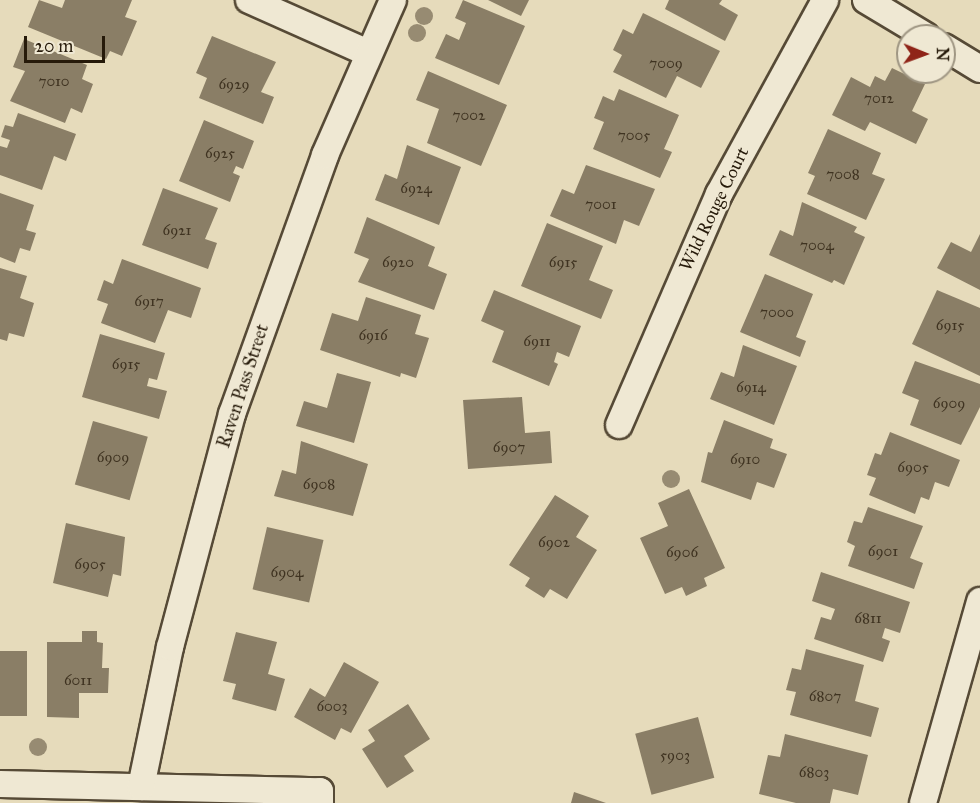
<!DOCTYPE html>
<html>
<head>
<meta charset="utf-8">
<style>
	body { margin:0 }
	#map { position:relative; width:980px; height:803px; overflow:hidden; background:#e6dbbb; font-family:"IM FELL Great Primer",serif }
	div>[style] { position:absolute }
	.building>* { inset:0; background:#8a7e66; transform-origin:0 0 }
	.roads { filter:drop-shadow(2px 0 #564a36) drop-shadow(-2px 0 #564a36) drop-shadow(0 2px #564a36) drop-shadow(0 -2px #564a36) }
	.minor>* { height:26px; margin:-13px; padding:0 13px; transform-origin:13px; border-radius:13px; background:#efe8d3 }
	.trees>* { width:18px; height:18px; margin:-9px; border-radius:50%; background:#978b72 }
	span { translate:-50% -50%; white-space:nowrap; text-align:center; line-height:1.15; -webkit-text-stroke:5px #efe8d3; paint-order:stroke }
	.number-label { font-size:15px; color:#3f3321 }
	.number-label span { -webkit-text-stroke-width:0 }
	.street-label { font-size:18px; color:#261a0a }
	.north { position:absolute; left:896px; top:24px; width:60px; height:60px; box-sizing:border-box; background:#efe8d3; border:2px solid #9f9683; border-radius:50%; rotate:91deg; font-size:16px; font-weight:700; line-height:24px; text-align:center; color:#261a0a }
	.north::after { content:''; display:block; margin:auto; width:21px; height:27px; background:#8f2418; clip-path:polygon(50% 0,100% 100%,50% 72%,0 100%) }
	.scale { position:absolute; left:24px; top:36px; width:81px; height:27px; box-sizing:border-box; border:3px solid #261a0a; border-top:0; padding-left:8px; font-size:18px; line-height:21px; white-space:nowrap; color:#261a0a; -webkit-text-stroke:4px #efe8d3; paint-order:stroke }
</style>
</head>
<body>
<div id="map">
	<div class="building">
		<div style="clip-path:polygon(39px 0,62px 8px,65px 0,132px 0,125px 17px,137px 21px,122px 56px,110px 51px,106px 59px,28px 27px)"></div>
		<div style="clip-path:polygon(463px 0,525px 26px,499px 85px,435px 58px,446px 34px,459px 40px,466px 23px,455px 18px)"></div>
		<div style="clip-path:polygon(488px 0,529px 0,521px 16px)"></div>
		<div style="clip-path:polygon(669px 0,722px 0,719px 4px,738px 15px,725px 41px,665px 9px)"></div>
		<div style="clip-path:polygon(643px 13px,720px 51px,701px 88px,677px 76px,666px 98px,613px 72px,622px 55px,613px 50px,623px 29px,633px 34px)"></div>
		<div style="clip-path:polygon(212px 36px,276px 62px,261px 92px,274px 97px,263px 124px,199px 98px,207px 78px,196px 73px)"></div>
		<div style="clip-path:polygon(24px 39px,87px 65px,82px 79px,93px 84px,82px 113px,71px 108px,65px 123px,10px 101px,25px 71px,13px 67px)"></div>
		<div style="clip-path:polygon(892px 68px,925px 84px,912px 111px,928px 119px,916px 144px,870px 122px,865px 131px,832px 115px,851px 77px,870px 87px,875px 76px,885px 81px)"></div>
		<div style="clip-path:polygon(428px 71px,507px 105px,481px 166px,427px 143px,439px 109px,416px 100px)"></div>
		<div style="clip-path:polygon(619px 89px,679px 115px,664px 149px,672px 152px,660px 178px,593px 149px,604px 122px,594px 118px,603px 96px,614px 101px)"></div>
		<div style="clip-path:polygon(18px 113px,76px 134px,66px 161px,54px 156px,42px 190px,0 175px,0 146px,7px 148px,10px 140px,1px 137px,5px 125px,13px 127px)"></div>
		<div style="clip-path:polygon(204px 120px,254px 141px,243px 169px,236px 166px,233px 173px,240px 176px,230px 202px,179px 181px)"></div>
		<div style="clip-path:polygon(828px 129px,881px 153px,872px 174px,885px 179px,866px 220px,807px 194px,815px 176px,808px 173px)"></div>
		<div style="clip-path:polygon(407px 145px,461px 167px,439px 225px,375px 200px,385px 174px,397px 179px)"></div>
		<div style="clip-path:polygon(586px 165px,655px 189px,639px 226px,624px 220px,616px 244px,550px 216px,562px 189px,574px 194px)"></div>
		<div style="clip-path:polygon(163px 188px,218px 208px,205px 239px,217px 243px,208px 269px,142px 245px)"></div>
		<div style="clip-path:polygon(0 193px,34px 205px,26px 230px,36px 233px,30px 251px,20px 248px,15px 263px,0 257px)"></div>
		<div style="clip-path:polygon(802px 202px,857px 227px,854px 232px,865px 237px,844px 285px,834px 280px,832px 283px,769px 255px,780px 230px,793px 236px)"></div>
		<div style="clip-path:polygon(367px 217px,435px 247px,428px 266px,447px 274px,434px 310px,358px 282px,369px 259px,354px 253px)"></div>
		<div style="clip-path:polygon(547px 223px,603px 246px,589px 280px,613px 290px,601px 319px,521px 286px)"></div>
		<div style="clip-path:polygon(980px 234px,980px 290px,937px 268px,951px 242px,971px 252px)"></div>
		<div style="clip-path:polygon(122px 259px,201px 288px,191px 318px,168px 310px,155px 343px,101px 323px,108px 304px,97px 300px,104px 280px,113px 284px)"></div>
		<div style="clip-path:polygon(0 268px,27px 276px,20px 298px,34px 303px,24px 337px,9px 333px,7px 341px,0 339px)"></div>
		<div style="clip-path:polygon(765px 274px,813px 294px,796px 337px,806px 341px,800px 357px,740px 332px)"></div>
		<div style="clip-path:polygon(494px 290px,581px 326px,569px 357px,557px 352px,554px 362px,558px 364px,549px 386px,492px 362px,504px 331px,481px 321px)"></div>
		<div style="clip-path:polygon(937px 290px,980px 308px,980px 376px,912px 344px)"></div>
		<div style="clip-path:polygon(366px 297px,421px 315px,415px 334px,429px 338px,416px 378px,401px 373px,400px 377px,320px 350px,332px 313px,358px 321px)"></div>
		<div style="clip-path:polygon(100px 334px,165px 353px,157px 380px,149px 378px,147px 386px,167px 391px,159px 419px,82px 397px)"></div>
		<div style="clip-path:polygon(743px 345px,797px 366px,774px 425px,710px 399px,721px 372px,734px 377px)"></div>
		<div style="clip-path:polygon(915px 361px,980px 384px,980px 407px,961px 445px,910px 425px,919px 400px,902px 393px)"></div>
		<div style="clip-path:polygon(337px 373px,371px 382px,354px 443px,296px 426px,304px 401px,327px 408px)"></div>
		<div style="clip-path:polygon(522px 397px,525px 433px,550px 431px,552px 463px,468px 469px,463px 400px)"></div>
		<div style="clip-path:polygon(724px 420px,773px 439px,770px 448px,787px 454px,774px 488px,757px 482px,751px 500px,701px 482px,708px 452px,712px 453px)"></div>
		<div style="left:93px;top:421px;width:57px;height:66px;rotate:16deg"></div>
		<div style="clip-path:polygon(890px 432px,960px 460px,949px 487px,935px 482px,929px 500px,921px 497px,915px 514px,869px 495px,876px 478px,867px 475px,875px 453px,881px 455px)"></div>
		<div style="clip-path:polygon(301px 441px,368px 464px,353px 516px,274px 496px,282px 470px,296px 474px)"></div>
		<div style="clip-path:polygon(689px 489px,725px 568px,704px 578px,707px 586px,686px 596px,682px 587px,665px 594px,640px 538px,668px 526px,658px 503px)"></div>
		<div style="clip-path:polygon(555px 495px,589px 516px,576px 537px,597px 550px,567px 599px,550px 589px,544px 598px,525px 586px,530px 578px,509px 565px)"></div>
		<div style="clip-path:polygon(868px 507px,923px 526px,910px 558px,923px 563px,914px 589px,848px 566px,855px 546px,847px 542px,854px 521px,862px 523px)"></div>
		<div style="clip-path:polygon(66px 523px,125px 537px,121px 576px,113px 574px,108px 597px,53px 583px)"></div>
		<div style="left:267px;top:527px;width:58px;height:64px;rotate:13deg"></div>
		<div style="clip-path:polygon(821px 572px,910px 602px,900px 633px,885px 628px,882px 638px,890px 641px,883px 662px,814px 639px,821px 617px,831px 620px,835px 609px,812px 601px)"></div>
		<div style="clip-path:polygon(82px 631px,97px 631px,97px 642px,103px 643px,102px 668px,109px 668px,108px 693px,79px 693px,79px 718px,47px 717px,47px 642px,82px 642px)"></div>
		<div style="clip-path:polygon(236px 632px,277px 642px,268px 674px,285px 679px,276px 711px,232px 699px,236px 684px,223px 681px)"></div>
		<div style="clip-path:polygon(806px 649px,864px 665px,855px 701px,879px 708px,871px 737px,790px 715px,796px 692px,786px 690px,792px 668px,801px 670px)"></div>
		<div style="left:0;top:651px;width:27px;height:65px"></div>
		<div style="clip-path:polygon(344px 662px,379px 682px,351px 733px,341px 728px,335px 740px,294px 717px,310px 688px,325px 697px)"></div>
		<div style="clip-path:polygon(408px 704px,430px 739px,404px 756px,414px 771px,387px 788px,362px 749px,375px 741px,368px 730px)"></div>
		<div style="left:698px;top:717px;width:63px;height:65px;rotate:75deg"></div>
		<div style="clip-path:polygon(785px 734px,868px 755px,858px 795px,833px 789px,830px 803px,796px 803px,759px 794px,768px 755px,780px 757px)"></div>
		<div style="clip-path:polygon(574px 792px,606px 803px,571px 803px)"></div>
	</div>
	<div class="roads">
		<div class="minor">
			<div style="left:249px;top:0;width:130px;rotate:24deg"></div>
			<div style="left:866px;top:0;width:70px;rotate:31deg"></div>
			<div style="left:944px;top:47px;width:42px;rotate:31.4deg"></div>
			<div style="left:619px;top:425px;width:252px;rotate:-66.6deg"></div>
			<div style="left:719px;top:194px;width:221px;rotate:-61.3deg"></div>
			<div style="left:0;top:784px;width:320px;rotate:1.3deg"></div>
			<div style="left:320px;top:791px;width:12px;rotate:90deg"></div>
			<div style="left:141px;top:787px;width:143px;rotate:-78.3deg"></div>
			<div style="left:170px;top:647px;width:241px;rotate:-75.1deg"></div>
			<div style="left:232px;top:414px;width:275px;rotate:-70.2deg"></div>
			<div style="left:325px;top:155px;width:169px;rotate:-66.3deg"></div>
			<div style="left:923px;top:803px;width:210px;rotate:-74.2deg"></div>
		</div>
	</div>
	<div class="trees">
		<div style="left:424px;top:16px"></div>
		<div style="left:417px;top:33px"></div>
		<div style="left:671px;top:479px"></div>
		<div style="left:38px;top:747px"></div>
	</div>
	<div class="number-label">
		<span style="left:666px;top:64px">7009</span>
		<span style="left:54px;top:82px">7010</span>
		<span style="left:234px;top:85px">6929</span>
		<span style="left:879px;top:99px">7012</span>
		<span style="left:469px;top:116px">7002</span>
		<span style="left:634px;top:136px">7005</span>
		<span style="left:220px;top:154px">6925</span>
		<span style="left:843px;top:175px">7008</span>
		<span style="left:416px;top:189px">6924</span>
		<span style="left:601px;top:205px">7001</span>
		<span style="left:177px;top:231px">6921</span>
		<span style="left:817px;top:246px">7004</span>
		<span style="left:398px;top:263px">6920</span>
		<span style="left:563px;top:263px">6915</span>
		<span style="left:149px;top:302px">6917</span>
		<span style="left:777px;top:313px">7000</span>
		<span style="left:950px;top:326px">6915</span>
		<span style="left:373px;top:336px">6916</span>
		<span style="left:537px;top:342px">6911</span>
		<span style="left:126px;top:365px">6915</span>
		<span style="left:751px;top:388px">6914</span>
		<span style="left:949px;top:404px">6909</span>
		<span style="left:509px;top:448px">6907</span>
		<span style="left:113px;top:458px">6909</span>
		<span style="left:745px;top:460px">6910</span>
		<span style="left:913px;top:468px">6905</span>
		<span style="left:319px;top:485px">6908</span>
		<span style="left:554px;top:543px">6902</span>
		<span style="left:883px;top:552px">6901</span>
		<span style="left:682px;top:553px">6906</span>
		<span style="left:90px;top:565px">6905</span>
		<span style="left:287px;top:573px">6904</span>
		<span style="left:868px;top:619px">6811</span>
		<span style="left:78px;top:681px">6011</span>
		<span style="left:825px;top:697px">6807</span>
		<span style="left:332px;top:707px">6003</span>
		<span style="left:675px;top:756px">5903</span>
		<span style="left:814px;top:773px">6803</span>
	</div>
	<div class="street-label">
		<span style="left:714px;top:209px;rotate:-64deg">Wild Rouge Court</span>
		<span style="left:243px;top:386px;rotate:-72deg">Raven Pass Street</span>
	</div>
	<div class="north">N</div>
	<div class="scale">20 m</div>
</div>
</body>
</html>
